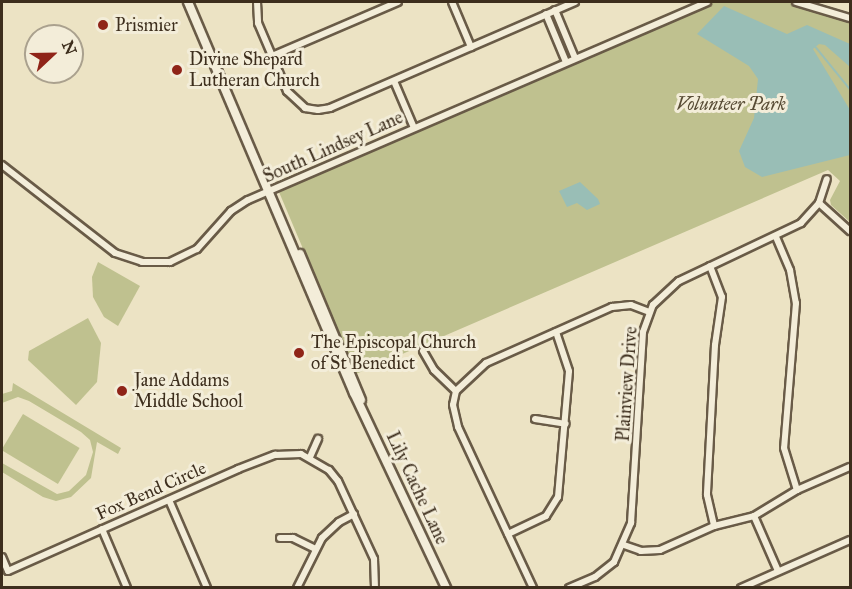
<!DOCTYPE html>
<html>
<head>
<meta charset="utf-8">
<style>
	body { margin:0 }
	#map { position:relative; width:852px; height:589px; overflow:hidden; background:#ece3c4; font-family:"IM FELL Great Primer",serif }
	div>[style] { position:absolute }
	.green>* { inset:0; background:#bfc18f; transform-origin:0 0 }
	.water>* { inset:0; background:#99beb6 }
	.stream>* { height:1.5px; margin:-0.75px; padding:0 0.75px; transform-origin:0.75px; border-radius:0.75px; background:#99beb6 }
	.roads { filter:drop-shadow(2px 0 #695b47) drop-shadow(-2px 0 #695b47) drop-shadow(0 2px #695b47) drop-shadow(0 -2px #695b47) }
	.minor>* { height:6px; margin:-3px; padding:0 3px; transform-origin:3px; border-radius:3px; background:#f3edd9 }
	.tertiary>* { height:8px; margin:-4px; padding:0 4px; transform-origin:4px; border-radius:4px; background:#f3edd9 }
	.dots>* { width:16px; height:16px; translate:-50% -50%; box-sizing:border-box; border:3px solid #f3edd9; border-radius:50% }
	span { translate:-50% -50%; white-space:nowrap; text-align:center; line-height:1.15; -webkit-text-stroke:6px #f3edd9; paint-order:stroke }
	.poi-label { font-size:18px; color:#3d2e1d }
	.left { translate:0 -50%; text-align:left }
	.park-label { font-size:18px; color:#574b34; font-style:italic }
	.street-label { font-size:18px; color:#3d2e1d }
	.frame { position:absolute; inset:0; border:3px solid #3d2e1d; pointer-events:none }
	.north { position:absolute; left:24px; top:24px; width:60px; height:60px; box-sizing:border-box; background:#f3edd9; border:2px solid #aaa18e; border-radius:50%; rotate:68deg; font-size:16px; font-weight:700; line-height:24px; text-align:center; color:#3d2e1d }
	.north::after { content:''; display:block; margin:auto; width:21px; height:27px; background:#8f2418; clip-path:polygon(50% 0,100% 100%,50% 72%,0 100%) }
</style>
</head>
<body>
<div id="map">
	<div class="green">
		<div style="clip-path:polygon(713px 2px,790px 2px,850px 22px,850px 222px,831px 205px,830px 200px,840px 181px,828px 170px,356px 374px,279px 192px)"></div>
		<div style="clip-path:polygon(98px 262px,140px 286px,118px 326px,104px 317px,93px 297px,92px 277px)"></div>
		<div style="clip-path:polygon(88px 318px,101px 343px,97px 382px,76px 405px,28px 360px,29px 351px)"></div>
		<div style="clip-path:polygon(13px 383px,121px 448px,118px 454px,97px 442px,91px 478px,71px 497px,56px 501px,43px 497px,2px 472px,2px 463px,57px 494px,69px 491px,86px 475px,93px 452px,90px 440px,81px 432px,29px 401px,18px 397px,2px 403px,2px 394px,12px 391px)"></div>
		<div style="left:23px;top:414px;width:66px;height:42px;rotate:31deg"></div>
	</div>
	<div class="water">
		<div style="clip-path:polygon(724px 6px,787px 34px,807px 25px,850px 44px,850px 67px,825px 45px,819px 44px,813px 49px,850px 110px,850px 155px,762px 177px,745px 167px,739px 151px,754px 118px,758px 79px,749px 66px,697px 34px)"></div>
		<div style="clip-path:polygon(580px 182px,598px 199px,600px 204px,587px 210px,577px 203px,567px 207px,559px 191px)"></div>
	</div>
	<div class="stream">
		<div style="left:815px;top:46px;width:55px;rotate:50.9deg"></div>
	</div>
	<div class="roads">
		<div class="minor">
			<div style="left:257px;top:2px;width:21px;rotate:87deg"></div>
			<div style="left:258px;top:23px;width:74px;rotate:66.9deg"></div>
			<div style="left:287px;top:91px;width:25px;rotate:43deg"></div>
			<div style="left:305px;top:108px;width:13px;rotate:9deg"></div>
			<div style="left:318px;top:110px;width:12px;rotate:-9deg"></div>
			<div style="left:330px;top:108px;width:267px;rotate:-23.4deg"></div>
			<div style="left:452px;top:2px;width:49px;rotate:67.1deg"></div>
			<div style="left:796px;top:2px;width:56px;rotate:16.5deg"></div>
			<div style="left:555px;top:10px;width:52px;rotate:67.4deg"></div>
			<div style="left:546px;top:14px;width:52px;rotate:67.4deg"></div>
			<div style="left:272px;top:56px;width:137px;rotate:-23.2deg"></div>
			<div style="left:394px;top:81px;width:51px;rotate:66.9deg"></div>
			<div style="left:2px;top:165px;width:143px;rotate:37.9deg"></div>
			<div style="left:115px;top:253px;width:28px;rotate:18deg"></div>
			<div style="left:142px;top:262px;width:28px"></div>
			<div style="left:170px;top:262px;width:30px;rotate:-26deg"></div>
			<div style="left:197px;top:249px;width:51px;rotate:-48.2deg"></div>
			<div style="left:231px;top:211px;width:20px;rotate:-33deg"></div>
			<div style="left:248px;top:200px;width:500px;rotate:-23.3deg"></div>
			<div style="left:819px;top:203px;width:42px;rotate:42.1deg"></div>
			<div style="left:776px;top:237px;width:36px;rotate:67deg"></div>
			<div style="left:790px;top:270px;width:34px;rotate:80deg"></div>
			<div style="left:796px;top:303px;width:145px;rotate:94.7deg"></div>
			<div style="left:784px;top:448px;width:44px;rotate:72.8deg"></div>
			<div style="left:710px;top:266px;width:33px;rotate:69deg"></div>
			<div style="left:722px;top:297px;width:49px;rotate:98.3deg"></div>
			<div style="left:715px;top:345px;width:150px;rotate:93.1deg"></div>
			<div style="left:707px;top:495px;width:32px;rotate:77deg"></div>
			<div style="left:423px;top:351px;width:22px;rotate:60deg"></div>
			<div style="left:434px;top:370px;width:30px;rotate:44deg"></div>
			<div style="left:456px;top:391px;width:41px;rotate:-43deg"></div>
			<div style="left:486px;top:363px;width:138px;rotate:-24deg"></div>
			<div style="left:612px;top:307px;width:19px;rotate:-6deg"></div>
			<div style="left:631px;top:305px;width:19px;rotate:21deg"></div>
			<div style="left:456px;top:391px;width:14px;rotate:102deg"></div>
			<div style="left:453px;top:405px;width:23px;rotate:77deg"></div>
			<div style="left:458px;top:427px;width:178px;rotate:65deg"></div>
			<div style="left:535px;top:419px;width:31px;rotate:9deg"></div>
			<div style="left:310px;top:457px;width:20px;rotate:-66deg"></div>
			<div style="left:169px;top:500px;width:96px;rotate:66.6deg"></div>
			<div style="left:754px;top:516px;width:60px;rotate:66.4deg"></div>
			<div style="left:102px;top:529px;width:64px;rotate:67deg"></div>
			<div style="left:508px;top:534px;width:42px;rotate:-25.3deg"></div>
			<div style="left:546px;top:516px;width:22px;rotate:-58deg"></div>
			<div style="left:558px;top:497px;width:126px;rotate:-85deg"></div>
			<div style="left:569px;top:371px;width:41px;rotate:-108.4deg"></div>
			<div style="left:280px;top:538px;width:13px"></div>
			<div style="left:293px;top:538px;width:25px;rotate:26deg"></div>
			<div style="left:624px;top:545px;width:18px;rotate:19deg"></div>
			<div style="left:641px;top:551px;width:19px;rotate:-3deg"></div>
			<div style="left:660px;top:550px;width:59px;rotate:-24deg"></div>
			<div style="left:714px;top:526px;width:41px;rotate:-14deg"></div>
			<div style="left:754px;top:516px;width:50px;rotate:-31.2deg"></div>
			<div style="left:797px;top:490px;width:58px;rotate:-23.5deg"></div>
			<div style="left:2px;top:557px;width:15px;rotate:67deg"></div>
			<div style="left:8px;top:571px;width:252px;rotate:-23.9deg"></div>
			<div style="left:238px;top:469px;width:40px;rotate:-21deg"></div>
			<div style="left:275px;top:455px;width:26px;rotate:-2deg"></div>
			<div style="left:301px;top:454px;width:32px;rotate:30deg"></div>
			<div style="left:329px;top:470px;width:14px;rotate:51deg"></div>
			<div style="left:338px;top:481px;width:86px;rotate:65.2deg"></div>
			<div style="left:374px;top:559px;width:29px;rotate:88deg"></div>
			<div style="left:297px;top:588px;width:56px;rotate:-63.4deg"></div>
			<div style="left:322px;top:538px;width:23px;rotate:-43deg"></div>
			<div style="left:339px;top:522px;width:17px;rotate:-28deg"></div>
			<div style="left:569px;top:588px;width:28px;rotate:-23deg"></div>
			<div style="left:595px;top:577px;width:24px;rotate:-38deg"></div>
			<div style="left:614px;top:562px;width:43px;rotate:-66.4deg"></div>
			<div style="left:631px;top:523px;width:191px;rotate:-86.4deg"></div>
			<div style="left:643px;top:332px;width:29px;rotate:-70deg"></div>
			<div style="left:653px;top:305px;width:35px;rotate:-43deg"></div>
			<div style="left:679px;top:281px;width:135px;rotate:-25.4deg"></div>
			<div style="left:801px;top:223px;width:27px;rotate:-48deg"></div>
			<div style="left:819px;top:203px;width:25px;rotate:-72deg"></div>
			<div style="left:741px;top:588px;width:119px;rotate:-23.8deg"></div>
		</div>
		<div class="tertiary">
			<div style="left:188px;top:2px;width:425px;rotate:67deg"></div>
			<div style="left:354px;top:393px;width:216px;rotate:64.7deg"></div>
			<div style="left:300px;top:254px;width:158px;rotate:67.3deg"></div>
		</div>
	</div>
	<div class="dots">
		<div style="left:103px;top:25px;background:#8f2418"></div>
		<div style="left:177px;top:70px;background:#8f2418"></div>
		<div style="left:299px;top:353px;background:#8f2418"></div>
		<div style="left:122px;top:391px;background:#8f2418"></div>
	</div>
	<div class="poi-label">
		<span class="left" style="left:115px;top:25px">Prismier</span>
		<span class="left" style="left:189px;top:70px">Divine Shepard<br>Lutheran Church</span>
		<span class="left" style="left:311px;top:353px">The Episcopal Church<br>of St Benedict</span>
		<span class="left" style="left:134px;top:391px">Jane Addams<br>Middle School</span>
	</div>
	<div class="park-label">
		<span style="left:731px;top:104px">Volunteer Park</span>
	</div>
	<div class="street-label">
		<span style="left:333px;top:147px;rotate:-24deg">South Lindsey Lane</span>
		<span style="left:627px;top:384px;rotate:-86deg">Plainview Drive</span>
		<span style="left:417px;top:488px;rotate:65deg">Lily Cache Lane</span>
		<span style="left:151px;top:491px;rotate:-24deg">Fox Bend Circle</span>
	</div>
	<div class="frame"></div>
	<div class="north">N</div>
</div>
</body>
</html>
